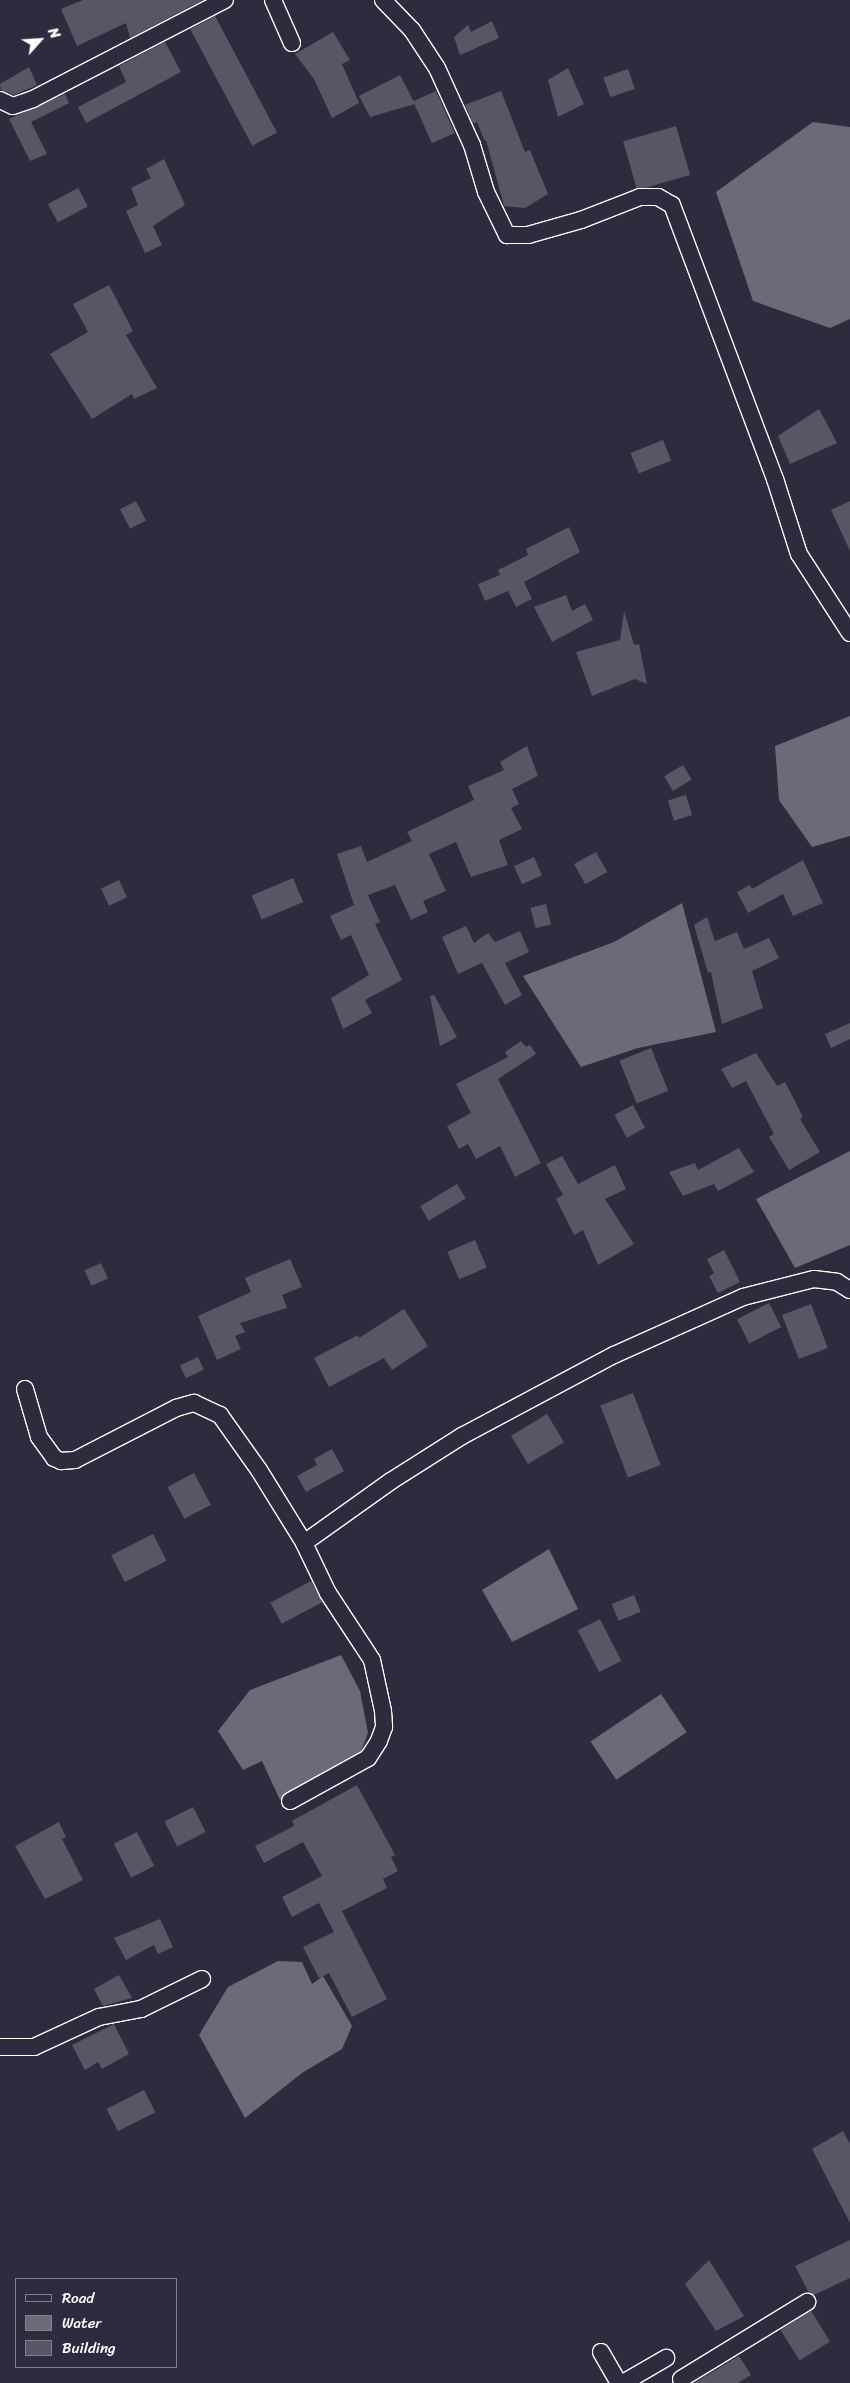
<!DOCTYPE html>
<html>
<head>
<meta charset="utf-8">
<style>
	body { margin:0 }
	#map { position:relative; width:850px; height:2383px; overflow:hidden; background:#2f2a3d; font-family:Sriracha,sans-serif }
	div>[style] { position:absolute }
	.water>* { inset:0; background:#6d6a77; transform-origin:0 0 }
	.building>* { inset:0; background:#595564; transform-origin:0 0 }
	.roads { filter:drop-shadow(1px 0 #fff) drop-shadow(-1px 0 #fff) drop-shadow(0 1px #fff) drop-shadow(0 -1px #fff) }
	.minor>* { height:16px; margin:-8px; padding:0 8px; transform-origin:8px; border-radius:8px; background:#2f2a3d }
	span { translate:-50% -50%; white-space:nowrap; text-align:center; line-height:1.15; -webkit-text-stroke:5px #2f2a3d; paint-order:stroke }
	.legend { position:absolute; left:15px; top:2278px; width:162px; height:90px; box-sizing:border-box; background:#2f2a3d; border:1px solid #827f8b; margin:0; padding:6px 9px; list-style:none; font-size:15px; color:#fff }
	.legend li { display:flex; align-items:center; gap:10px; height:25px }
	.legend b { width:25px; border:1px solid #827f8b }
	.north { position:absolute; left:15px; top:15px; width:50px; height:50px; -webkit-text-stroke:4px #2f2a3d; paint-order:stroke; rotate:64deg; font-size:14px; font-weight:700; line-height:20px; text-align:center; color:#fff }
	.north::after { content:''; display:block; margin:auto; width:18px; height:22px; background:#fff; clip-path:polygon(50% 0,100% 100%,50% 72%,0 100%) }
</style>
</head>
<body>
<div id="map">
	<div class="water">
		<div style="clip-path:polygon(813px 122px,850px 127px,850px 319px,830px 328px,753px 301px,716px 192px)"></div>
		<div style="clip-path:polygon(850px 716px,850px 836px,812px 847px,779px 800px,775px 746px)"></div>
		<div style="clip-path:polygon(682px 903px,716px 1032px,638px 1048px,581px 1067px,523px 976px,614px 942px)"></div>
		<div style="clip-path:polygon(850px 1151px,850px 1245px,795px 1268px,756px 1199px)"></div>
		<div style="clip-path:polygon(549px 1549px,578px 1609px,512px 1642px,482px 1590px)"></div>
		<div style="clip-path:polygon(341px 1655px,360px 1691px,368px 1733px,360px 1754px,280px 1800px,262px 1761px,243px 1770px,218px 1731px,250px 1690px)"></div>
		<div style="left:661px;top:1694px;width:46px;height:85px;rotate:56deg"></div>
		<div style="clip-path:polygon(278px 1961px,302px 1962px,312px 1984px,323px 1976px,352px 2026px,342px 2049px,302px 2073px,245px 2118px,199px 2035px,228px 1987px)"></div>
	</div>
	<div class="building">
		<div style="clip-path:polygon(83px 0,203px 0,130px 38px,126px 23px,77px 46px,61px 9px)"></div>
		<div style="left:215px;top:16px;width:132px;height:28px;rotate:62deg"></div>
		<div style="clip-path:polygon(492px 21px,499px 38px,460px 55px,454px 37px,468px 25px,471px 32px)"></div>
		<div style="clip-path:polygon(333px 32px,350px 60px,342px 64px,359px 103px,332px 118px,314px 79px,295px 54px)"></div>
		<div style="clip-path:polygon(165px 42px,181px 72px,86px 123px,78px 107px,126px 82px,119px 66px)"></div>
		<div style="clip-path:polygon(29px 67px,37px 85px,14px 95px,1px 90px,0 84px)"></div>
		<div style="clip-path:polygon(568px 68px,584px 104px,558px 117px,548px 80px)"></div>
		<div style="left:628px;top:69px;width:21px;height:26px;rotate:71deg"></div>
		<div style="clip-path:polygon(400px 75px,415px 104px,370px 117px,359px 96px)"></div>
		<div style="left:436px;top:91px;width:46px;height:25px;rotate:66deg"></div>
		<div style="clip-path:polygon(501px 91px,525px 152px,530px 150px,548px 194px,525px 208px,504px 206px,486px 140px,484px 140px,477px 122px,473px 124px,465px 105px)"></div>
		<div style="clip-path:polygon(65px 94px,69px 103px,31px 122px,47px 154px,30px 161px,9px 119px)"></div>
		<div style="left:676px;top:126px;width:51px;height:55px;rotate:74deg"></div>
		<div style="clip-path:polygon(164px 159px,185px 205px,153px 226px,162px 245px,145px 253px,126px 211px,138px 205px,131px 188px,151px 178px,146px 169px)"></div>
		<div style="left:78px;top:188px;width:21px;height:34px;rotate:62deg"></div>
		<div style="clip-path:polygon(109px 285px,133px 331px,126px 335px,157px 388px,134px 399px,132px 394px,92px 419px,50px 354px,88px 332px,73px 304px)"></div>
		<div style="clip-path:polygon(819px 409px,837px 443px,790px 464px,778px 436px)"></div>
		<div style="left:663px;top:440px;width:22px;height:35px;rotate:68deg"></div>
		<div style="left:136px;top:501px;width:22px;height:18px;rotate:63deg"></div>
		<div style="clip-path:polygon(850px 501px,850px 551px,831px 510px)"></div>
		<div style="clip-path:polygon(569px 527px,580px 552px,524px 582px,532px 599px,516px 607px,508px 591px,485px 601px,478px 584px,500px 575px,498px 570px,528px 555px,526px 549px)"></div>
		<div style="clip-path:polygon(566px 595px,572px 611px,585px 604px,593px 620px,552px 642px,534px 607px)"></div>
		<div style="clip-path:polygon(624px 611px,634px 645px,639px 644px,647px 684px,635px 679px,592px 696px,576px 652px,620px 640px)"></div>
		<div style="clip-path:polygon(527px 746px,538px 776px,512px 789px,519px 804px,511px 808px,522px 829px,499px 840px,508px 865px,471px 877px,456px 842px,429px 854px,446px 891px,423px 901px,428px 912px,411px 920px,395px 885px,368px 895px,380px 922px,375px 924px,402px 980px,365px 1000px,372px 1013px,343px 1029px,331px 998px,369px 975px,351px 935px,341px 940px,330px 916px,354px 905px,337px 854px,361px 846px,367px 862px,412px 841px,407px 832px,474px 800px,468px 786px,504px 770px,500px 762px)"></div>
		<div style="left:683px;top:765px;width:17px;height:22px;rotate:59deg"></div>
		<div style="left:686px;top:795px;width:21px;height:19px;rotate:73deg"></div>
		<div style="left:596px;top:852px;width:23px;height:25px;rotate:61deg"></div>
		<div style="left:534px;top:857px;width:20px;height:22px;rotate:66deg"></div>
		<div style="clip-path:polygon(803px 860px,823px 903px,793px 916px,783px 894px,748px 913px,737px 892px,750px 885px,752px 889px)"></div>
		<div style="left:293px;top:878px;width:26px;height:45px;rotate:67deg"></div>
		<div style="left:119px;top:880px;width:19px;height:20px;rotate:65deg"></div>
		<div style="left:546px;top:904px;width:21px;height:16px;rotate:76deg"></div>
		<div style="clip-path:polygon(707px 917px,715px 941px,737px 932px,744px 949px,769px 938px,779px 958px,752px 971px,763px 1008px,722px 1024px,711px 972px,708px 973px,694px 925px)"></div>
		<div style="clip-path:polygon(466px 926px,474px 943px,488px 933px,495px 942px,520px 931px,529px 952px,505px 963px,522px 995px,505px 1005px,482px 963px,458px 974px,442px 937px)"></div>
		<div style="clip-path:polygon(434px 995px,457px 1037px,440px 1046px,430px 996px)"></div>
		<div style="clip-path:polygon(850px 1023px,850px 1039px,831px 1048px,825px 1034px)"></div>
		<div style="clip-path:polygon(521px 1041px,526px 1047px,530px 1045px,536px 1054px,498px 1079px,541px 1163px,515px 1177px,500px 1146px,476px 1159px,468px 1144px,459px 1149px,447px 1126px,471px 1113px,456px 1084px,508px 1057px,505px 1052px)"></div>
		<div style="left:651px;top:1048px;width:46px;height:34px;rotate:68deg"></div>
		<div style="clip-path:polygon(756px 1053px,777px 1086px,785px 1082px,803px 1117px,800px 1119px,820px 1152px,789px 1170px,769px 1137px,774px 1134px,746px 1081px,732px 1088px,721px 1069px)"></div>
		<div style="left:633px;top:1105px;width:26px;height:21px;rotate:62deg"></div>
		<div style="clip-path:polygon(739px 1148px,754px 1172px,718px 1191px,714px 1184px,683px 1196px,669px 1172px,695px 1163px,698px 1170px)"></div>
		<div style="clip-path:polygon(562px 1156px,578px 1184px,615px 1165px,626px 1189px,605px 1199px,634px 1244px,598px 1265px,583px 1230px,574px 1235px,556px 1199px,563px 1195px,546px 1164px)"></div>
		<div style="left:457px;top:1184px;width:17px;height:43px;rotate:59deg"></div>
		<div style="left:475px;top:1240px;width:30px;height:30px;rotate:67deg"></div>
		<div style="clip-path:polygon(724px 1250px,740px 1282px,718px 1293px,709px 1276px,714px 1273px,707px 1259px)"></div>
		<div style="clip-path:polygon(290px 1259px,302px 1287px,282px 1295px,287px 1308px,240px 1323px,245px 1332px,235px 1336px,241px 1349px,217px 1360px,198px 1316px,251px 1292px,245px 1278px)"></div>
		<div style="left:101px;top:1263px;width:17px;height:18px;rotate:66deg"></div>
		<div style="left:769px;top:1303px;width:27px;height:36px;rotate:63deg"></div>
		<div style="left:811px;top:1304px;width:47px;height:31px;rotate:69deg"></div>
		<div style="clip-path:polygon(404px 1309px,428px 1346px,392px 1370px,384px 1358px,329px 1387px,314px 1358px,358px 1335px,359px 1338px)"></div>
		<div style="left:198px;top:1357px;width:14px;height:20px;rotate:65deg"></div>
		<div style="left:633px;top:1393px;width:77px;height:35px;rotate:69deg"></div>
		<div style="left:547px;top:1414px;width:33px;height:42px;rotate:59deg"></div>
		<div style="clip-path:polygon(332px 1449px,344px 1471px,306px 1492px,297px 1476px,317px 1465px,314px 1459px)"></div>
		<div style="left:194px;top:1473px;width:36px;height:30px;rotate:62deg"></div>
		<div style="left:153px;top:1534px;width:30px;height:47px;rotate:63deg"></div>
		<div style="left:311px;top:1581px;width:24px;height:46px;rotate:62deg"></div>
		<div style="left:634px;top:1595px;width:18px;height:24px;rotate:68deg"></div>
		<div style="left:600px;top:1619px;width:47px;height:25px;rotate:63deg"></div>
		<div style="clip-path:polygon(357px 1785px,395px 1855px,391px 1857px,398px 1871px,383px 1879px,387px 1888px,342px 1911px,387px 1999px,352px 2017px,329px 1973px,319px 1978px,303px 1947px,334px 1932px,319px 1903px,292px 1917px,282px 1897px,322px 1876px,303px 1842px,264px 1863px,255px 1846px,294px 1826px,292px 1821px)"></div>
		<div style="left:193px;top:1807px;width:28px;height:32px;rotate:63deg"></div>
		<div style="clip-path:polygon(59px 1822px,66px 1837px,62px 1839px,83px 1880px,45px 1899px,15px 1846px)"></div>
		<div style="left:137px;top:1832px;width:38px;height:26px;rotate:63deg"></div>
		<div style="clip-path:polygon(160px 1919px,173px 1947px,158px 1954px,154px 1945px,126px 1960px,114px 1938px)"></div>
		<div style="clip-path:polygon(119px 1975px,132px 1998px,103px 2006px,94px 1989px)"></div>
		<div style="clip-path:polygon(114px 2024px,129px 2054px,102px 2069px,98px 2062px,85px 2070px,72px 2045px)"></div>
		<div style="left:144px;top:2090px;width:25px;height:42px;rotate:63deg"></div>
		<div style="clip-path:polygon(843px 2131px,850px 2144px,850px 2223px,812px 2149px)"></div>
		<div style="clip-path:polygon(850px 2240px,850px 2278px,814px 2295px,809px 2293px,795px 2266px)"></div>
		<div style="clip-path:polygon(709px 2260px,744px 2316px,716px 2331px,685px 2284px)"></div>
		<div style="left:811px;top:2311px;width:36px;height:36px;rotate:58deg"></div>
		<div style="clip-path:polygon(739px 2356px,751px 2375px,738px 2383px,694px 2383px)"></div>
	</div>
	<div class="roads">
		<div class="minor">
			<div style="left:273px;top:0;width:47px;rotate:66.2deg"></div>
			<div style="left:383px;top:0;width:42px;rotate:46deg"></div>
			<div style="left:412px;top:30px;width:45px;rotate:56.7deg"></div>
			<div style="left:437px;top:68px;width:85px;rotate:65.6deg"></div>
			<div style="left:472px;top:145px;width:49px;rotate:73.4deg"></div>
			<div style="left:486px;top:192px;width:48px;rotate:64deg"></div>
			<div style="left:507px;top:235px;width:21px"></div>
			<div style="left:528px;top:235px;width:55px;rotate:-15.8deg"></div>
			<div style="left:581px;top:220px;width:63px;rotate:-21.3deg"></div>
			<div style="left:640px;top:197px;width:18px"></div>
			<div style="left:658px;top:197px;width:16px;rotate:30deg"></div>
			<div style="left:672px;top:205px;width:293px;rotate:69.4deg"></div>
			<div style="left:775px;top:479px;width:79px;rotate:72.3deg"></div>
			<div style="left:799px;top:554px;width:94px;rotate:57.2deg"></div>
			<div style="left:0;top:100px;width:14px;rotate:25deg"></div>
			<div style="left:13px;top:106px;width:21px;rotate:-19deg"></div>
			<div style="left:33px;top:99px;width:216px;rotate:-27.3deg"></div>
			<div style="left:25px;top:1389px;width:50px;rotate:73.7deg"></div>
			<div style="left:39px;top:1437px;width:26px;rotate:54deg"></div>
			<div style="left:54px;top:1458px;width:8px;rotate:23deg"></div>
			<div style="left:61px;top:1461px;width:14px;rotate:-4deg"></div>
			<div style="left:75px;top:1460px;width:114px;rotate:-27.2deg"></div>
			<div style="left:176px;top:1408px;width:19px;rotate:-16deg"></div>
			<div style="left:194px;top:1403px;width:29px;rotate:25deg"></div>
			<div style="left:220px;top:1415px;width:67px;rotate:54.7deg"></div>
			<div style="left:259px;top:1470px;width:86px;rotate:58.3deg"></div>
			<div style="left:304px;top:1543px;width:55px;rotate:64.4deg"></div>
			<div style="left:328px;top:1593px;width:80px;rotate:56.7deg"></div>
			<div style="left:372px;top:1660px;width:52px;rotate:77.8deg"></div>
			<div style="left:383px;top:1711px;width:16px;rotate:86deg"></div>
			<div style="left:384px;top:1727px;width:15px;rotate:110deg"></div>
			<div style="left:379px;top:1741px;width:20px;rotate:123deg"></div>
			<div style="left:368px;top:1758px;width:89px;rotate:151.1deg"></div>
			<div style="left:304px;top:1543px;width:107px;rotate:-35.5deg"></div>
			<div style="left:391px;top:1481px;width:84px;rotate:-32.4deg"></div>
			<div style="left:462px;top:1436px;width:172px;rotate:-28.1deg"></div>
			<div style="left:614px;top:1355px;width:141px;rotate:-24.2deg"></div>
			<div style="left:743px;top:1297px;width:73px;rotate:-14.2deg"></div>
			<div style="left:814px;top:1279px;width:23px;rotate:7deg"></div>
			<div style="left:837px;top:1282px;width:15px;rotate:32deg"></div>
			<div style="left:0;top:2047px;width:34px"></div>
			<div style="left:34px;top:2047px;width:72px;rotate:-24.8deg"></div>
			<div style="left:99px;top:2017px;width:43px;rotate:-10.8deg"></div>
			<div style="left:141px;top:2009px;width:68px;rotate:-26.2deg"></div>
			<div style="left:601px;top:2352px;width:36px;rotate:60deg"></div>
			<div style="left:681px;top:2379px;width:148px;rotate:-31.4deg"></div>
			<div style="left:623px;top:2383px;width:50px;rotate:-30.2deg"></div>
		</div>
	</div>
	<ul class="legend">
	<li><b style="height:6px;background:#2f2a3d"></b>Road</li>
	<li><b style="height:14px;background:#6d6a77"></b>Water</li>
	<li><b style="height:14px;background:#595564"></b>Building</li>
	</ul>
	<div class="north">N</div>
</div>
</body>
</html>
